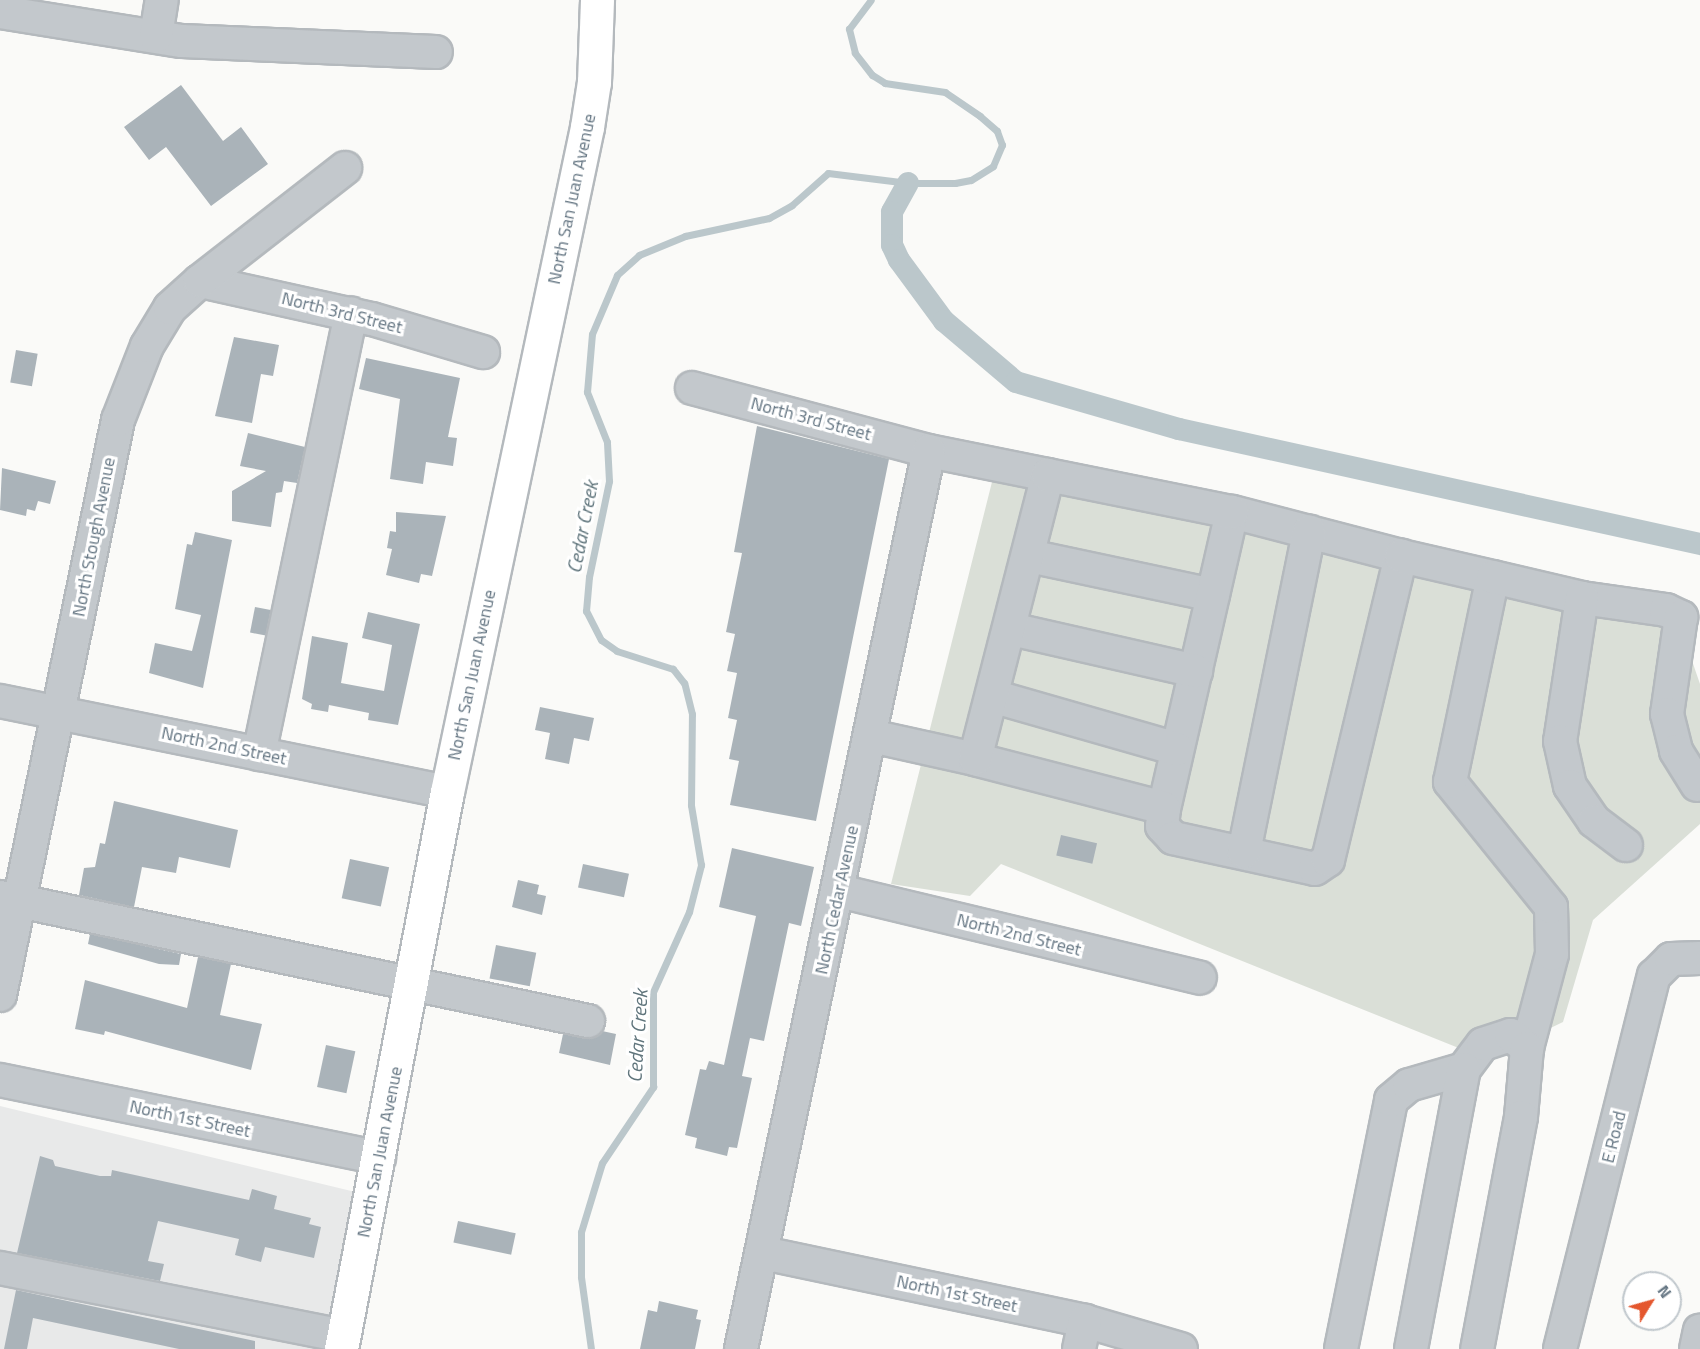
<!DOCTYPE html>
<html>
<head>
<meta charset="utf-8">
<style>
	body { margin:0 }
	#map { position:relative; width:1700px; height:1349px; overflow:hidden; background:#fafaf8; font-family:"Titillium Web",sans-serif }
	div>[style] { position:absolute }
	.built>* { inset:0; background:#e8e9e9 }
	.green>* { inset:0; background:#dadfd7 }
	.stream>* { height:7px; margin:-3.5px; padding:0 3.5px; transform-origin:3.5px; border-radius:3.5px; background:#bbc7cb }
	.canal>* { height:22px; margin:-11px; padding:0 11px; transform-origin:11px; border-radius:11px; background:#bbc7cb }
	.building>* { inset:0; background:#aab3b9; transform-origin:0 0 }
	.roads { filter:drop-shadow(2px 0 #b4b9bd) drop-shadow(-2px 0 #b4b9bd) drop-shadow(0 2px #b4b9bd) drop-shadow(0 -2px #b4b9bd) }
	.minor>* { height:32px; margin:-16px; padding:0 16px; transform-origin:16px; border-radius:16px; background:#c3c8cc }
	.highway>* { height:33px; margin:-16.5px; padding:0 16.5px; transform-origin:16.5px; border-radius:16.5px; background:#fff }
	span { translate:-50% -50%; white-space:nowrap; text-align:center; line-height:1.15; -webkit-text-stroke:6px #fff; paint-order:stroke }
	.street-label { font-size:18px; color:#657683 }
	.water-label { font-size:20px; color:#60757c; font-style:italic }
	.north { position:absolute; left:1622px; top:1271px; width:60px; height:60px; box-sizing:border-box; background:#fff; border:2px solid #c1c8cd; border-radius:50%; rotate:53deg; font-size:16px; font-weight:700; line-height:24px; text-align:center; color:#657683 }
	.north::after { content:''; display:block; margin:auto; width:21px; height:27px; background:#e4572e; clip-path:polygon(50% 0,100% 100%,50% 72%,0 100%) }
</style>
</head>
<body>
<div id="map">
	<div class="built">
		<div style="clip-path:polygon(0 1106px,372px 1196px,333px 1349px,0 1349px)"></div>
	</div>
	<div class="green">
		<div style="clip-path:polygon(995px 470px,1678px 620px,1700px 684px,1700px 824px,1593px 920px,1563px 1022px,1486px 1059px,1001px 864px,970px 896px,891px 884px)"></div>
	</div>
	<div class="stream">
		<div style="left:591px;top:1349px;width:73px;rotate:-97.9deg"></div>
		<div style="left:581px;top:1277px;width:45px;rotate:-90deg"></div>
		<div style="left:581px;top:1232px;width:72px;rotate:-73.1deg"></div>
		<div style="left:602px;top:1163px;width:92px;rotate:-56.1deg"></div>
		<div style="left:653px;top:1087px;width:95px;rotate:-90deg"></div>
		<div style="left:653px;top:992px;width:88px;rotate:-65.8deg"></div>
		<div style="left:689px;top:912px;width:49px;rotate:-75.7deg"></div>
		<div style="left:701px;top:865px;width:61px;rotate:-99.5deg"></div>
		<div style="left:691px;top:805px;width:91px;rotate:-89.4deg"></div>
		<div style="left:692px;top:714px;width:32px;rotate:-104deg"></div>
		<div style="left:684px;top:683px;width:18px;rotate:-128deg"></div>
		<div style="left:673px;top:669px;width:59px;rotate:-162.2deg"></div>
		<div style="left:617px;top:651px;width:19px;rotate:-145deg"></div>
		<div style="left:601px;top:640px;width:33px;rotate:-117deg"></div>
		<div style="left:586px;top:611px;width:34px;rotate:-85deg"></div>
		<div style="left:589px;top:577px;width:98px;rotate:-78.2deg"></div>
		<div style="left:609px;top:481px;width:39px;rotate:-93deg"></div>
		<div style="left:607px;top:442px;width:54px;rotate:-111.8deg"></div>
		<div style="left:587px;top:392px;width:58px;rotate:-85.1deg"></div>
		<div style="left:592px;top:334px;width:64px;rotate:-67deg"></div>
		<div style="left:617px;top:275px;width:30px;rotate:-42deg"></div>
		<div style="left:639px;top:255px;width:50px;rotate:-22.4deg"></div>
		<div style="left:685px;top:236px;width:86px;rotate:-12.1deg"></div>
		<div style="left:769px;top:218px;width:26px;rotate:-29deg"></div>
		<div style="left:792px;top:205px;width:48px;rotate:-41.6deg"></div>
		<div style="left:828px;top:173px;width:81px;rotate:7.1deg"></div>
		<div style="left:908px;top:183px;width:47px"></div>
		<div style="left:955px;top:183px;width:16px;rotate:-11deg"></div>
		<div style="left:971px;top:180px;width:26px;rotate:-32deg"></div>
		<div style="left:993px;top:166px;width:23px;rotate:-67deg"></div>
		<div style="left:1002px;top:145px;width:15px;rotate:-110deg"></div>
		<div style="left:997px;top:131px;width:23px;rotate:-139deg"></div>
		<div style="left:980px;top:116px;width:42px;rotate:-145.6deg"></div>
		<div style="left:945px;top:92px;width:61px;rotate:-171.5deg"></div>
		<div style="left:885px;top:83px;width:15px;rotate:-148deg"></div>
		<div style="left:872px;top:75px;width:28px;rotate:-128deg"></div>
		<div style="left:855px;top:53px;width:25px;rotate:-104deg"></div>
		<div style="left:849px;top:29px;width:36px;rotate:-53deg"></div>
	</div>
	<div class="canal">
		<div style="left:908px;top:183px;width:33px;rotate:119deg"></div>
		<div style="left:892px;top:212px;width:33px;rotate:90deg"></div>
		<div style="left:892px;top:245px;width:17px;rotate:65deg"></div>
		<div style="left:899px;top:260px;width:76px;rotate:53.6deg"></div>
		<div style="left:944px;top:321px;width:94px;rotate:40.3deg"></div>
		<div style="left:1016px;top:382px;width:170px;rotate:16.1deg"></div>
		<div style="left:1179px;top:429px;width:534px;rotate:12.45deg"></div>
	</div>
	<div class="building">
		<div style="clip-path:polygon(181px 85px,223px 141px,241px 127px,268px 164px,211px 206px,166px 147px,149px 160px,124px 127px)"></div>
		<div style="clip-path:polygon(234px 337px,279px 345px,273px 376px,261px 374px,252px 423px,215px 416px)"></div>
		<div style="left:16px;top:350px;width:22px;height:33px;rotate:10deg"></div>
		<div style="clip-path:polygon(366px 358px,460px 378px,448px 437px,457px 438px,453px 466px,426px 462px,423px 484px,390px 479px,400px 399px,359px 389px)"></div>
		<div style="clip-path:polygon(757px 426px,889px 459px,816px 821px,730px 805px,739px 761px,729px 759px,737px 720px,728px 718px,737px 673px,727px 671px,735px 634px,726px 632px,742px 553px,734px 552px)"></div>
		<div style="clip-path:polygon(248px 433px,305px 447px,297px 483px,284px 481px,282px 492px,276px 493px,271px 527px,232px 521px,232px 491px,266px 471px,240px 466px)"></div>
		<div style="clip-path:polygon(2px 468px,56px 481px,50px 504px,38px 501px,35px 511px,27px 509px,26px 516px,0 510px)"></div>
		<div style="clip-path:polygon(396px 512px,446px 516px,432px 576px,421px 574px,419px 583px,386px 575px,392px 549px,387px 548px,390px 531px,396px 532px)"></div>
		<div style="clip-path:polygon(195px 532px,232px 540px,203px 688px,149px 673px,155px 643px,192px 651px,201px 615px,175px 609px,187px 544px,192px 545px)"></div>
		<div style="left:255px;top:607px;width:16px;height:26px;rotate:11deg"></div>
		<div style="clip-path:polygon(368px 612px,420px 624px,398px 725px,368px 720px,369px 713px,329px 705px,328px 712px,311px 709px,312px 704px,302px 699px,312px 636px,348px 643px,341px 683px,384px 691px,392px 645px,362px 638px)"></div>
		<div style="clip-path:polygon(540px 707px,594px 718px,589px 741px,574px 738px,569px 764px,545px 759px,550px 733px,535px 730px)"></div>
		<div style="clip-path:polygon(114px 801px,238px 830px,230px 868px,179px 857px,176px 873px,142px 867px,134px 907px,79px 895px,84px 868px,95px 867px,100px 843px,105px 844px)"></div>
		<div style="left:1061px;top:835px;width:37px;height:21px;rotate:13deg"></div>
		<div style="clip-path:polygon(732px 848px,814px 867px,801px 926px,789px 923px,764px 1041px,750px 1038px,742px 1076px,752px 1078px,737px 1148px,729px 1147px,727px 1156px,695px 1148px,697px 1138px,685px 1135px,700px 1069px,706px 1070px,709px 1061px,724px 1065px,756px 916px,719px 907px)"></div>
		<div style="left:350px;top:859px;width:40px;height:40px;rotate:12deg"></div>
		<div style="left:583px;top:864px;width:47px;height:24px;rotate:12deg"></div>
		<div style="clip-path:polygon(518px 880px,539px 885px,537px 894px,546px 896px,542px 915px,512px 907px)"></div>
		<div style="clip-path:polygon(90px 934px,181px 954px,179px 965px,159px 964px,88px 944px)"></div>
		<div style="left:496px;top:945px;width:41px;height:34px;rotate:11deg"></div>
		<div style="clip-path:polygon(198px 957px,231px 964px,220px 1015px,262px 1024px,251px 1070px,105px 1031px,104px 1035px,75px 1029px,85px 980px,187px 1008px)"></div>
		<div style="clip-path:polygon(602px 1031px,616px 1034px,610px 1065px,559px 1053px,563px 1034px,593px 1038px)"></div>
		<div style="left:326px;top:1045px;width:30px;height:43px;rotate:12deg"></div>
		<div style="clip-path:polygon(40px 1156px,53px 1160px,55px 1166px,100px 1176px,111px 1176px,112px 1170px,249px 1200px,252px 1189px,277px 1196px,274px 1209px,311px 1218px,309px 1224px,321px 1227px,314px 1258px,265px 1247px,261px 1262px,235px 1255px,239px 1239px,158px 1221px,148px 1261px,164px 1264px,160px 1281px,17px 1253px)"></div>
		<div style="left:458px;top:1221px;width:59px;height:22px;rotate:12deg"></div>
		<div style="clip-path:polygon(16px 1290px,255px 1341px,255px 1349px,179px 1349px,33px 1318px,27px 1349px,4px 1349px)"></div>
		<div style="clip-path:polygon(659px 1301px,698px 1310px,696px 1319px,701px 1320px,695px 1349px,640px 1349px,648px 1310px,657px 1312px)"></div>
	</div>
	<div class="roads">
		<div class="minor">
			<div style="left:0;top:12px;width:184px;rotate:9.1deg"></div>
			<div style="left:182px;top:41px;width:254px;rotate:2.5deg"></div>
			<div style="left:156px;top:36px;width:36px;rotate:-81deg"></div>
			<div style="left:200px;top:281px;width:176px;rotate:12.5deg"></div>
			<div style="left:372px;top:319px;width:116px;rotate:16.6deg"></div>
			<div style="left:692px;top:388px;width:245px;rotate:14.9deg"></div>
			<div style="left:929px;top:451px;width:121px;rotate:11.4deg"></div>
			<div style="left:1029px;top:556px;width:188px;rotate:12deg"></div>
			<div style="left:1401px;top:556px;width:175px;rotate:-165.4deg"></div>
			<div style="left:1232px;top:512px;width:304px;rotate:102.9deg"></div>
			<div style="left:1164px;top:808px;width:18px;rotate:96deg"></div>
			<div style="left:1162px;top:826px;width:16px;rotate:47deg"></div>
			<div style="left:1173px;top:838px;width:145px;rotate:12.3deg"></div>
			<div style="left:1315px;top:869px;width:16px;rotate:-35deg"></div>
			<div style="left:1328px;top:860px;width:313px;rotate:-76.5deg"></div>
			<div style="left:1401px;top:556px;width:94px;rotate:12.9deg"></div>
			<div style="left:1582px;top:598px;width:85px;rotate:8.1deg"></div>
			<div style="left:1666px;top:610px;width:17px;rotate:25deg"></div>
			<div style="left:1681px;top:617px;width:98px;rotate:98.2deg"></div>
			<div style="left:1667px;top:714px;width:38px;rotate:76deg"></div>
			<div style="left:1676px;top:751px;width:40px;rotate:58deg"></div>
			<div style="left:1011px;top:629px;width:190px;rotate:12.8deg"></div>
			<div style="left:992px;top:696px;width:192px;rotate:16deg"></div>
			<div style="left:0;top:701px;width:456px;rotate:11.5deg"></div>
			<div style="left:871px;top:736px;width:107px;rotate:12.5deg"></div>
			<div style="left:259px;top:754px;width:450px;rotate:-78.2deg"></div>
			<div style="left:1164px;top:808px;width:195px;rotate:-165.5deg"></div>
			<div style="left:975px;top:759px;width:293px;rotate:-75.6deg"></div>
			<div style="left:1048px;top:475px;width:188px;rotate:11.4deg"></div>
			<div style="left:1244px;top:852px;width:327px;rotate:-78.5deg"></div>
			<div style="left:839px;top:891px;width:371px;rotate:13.5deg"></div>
			<div style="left:0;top:897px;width:601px;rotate:11.91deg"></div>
			<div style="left:0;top:995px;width:587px;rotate:-78.4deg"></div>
			<div style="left:118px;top:420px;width:79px;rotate:-68.6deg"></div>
			<div style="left:147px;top:346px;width:44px;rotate:-58.8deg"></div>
			<div style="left:170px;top:308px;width:40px;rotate:-42deg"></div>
			<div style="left:200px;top:281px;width:184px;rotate:-37.9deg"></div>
			<div style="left:1527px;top:1048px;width:97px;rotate:-75.1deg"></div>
			<div style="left:1552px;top:954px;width:47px;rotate:-91.2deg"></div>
			<div style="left:1551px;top:907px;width:161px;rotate:-128.9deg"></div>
			<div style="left:1450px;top:782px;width:209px;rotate:-78.2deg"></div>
			<div style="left:1493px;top:577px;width:91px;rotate:13.3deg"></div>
			<div style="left:1582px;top:598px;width:145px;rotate:98.7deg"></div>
			<div style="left:1560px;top:741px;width:46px;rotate:77.5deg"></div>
			<div style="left:1570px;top:786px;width:42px;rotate:55.6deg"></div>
			<div style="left:1594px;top:821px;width:40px;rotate:37deg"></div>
			<div style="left:0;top:1080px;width:387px;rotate:11.6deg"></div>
			<div style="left:763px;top:1253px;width:329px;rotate:11.9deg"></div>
			<div style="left:1085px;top:1321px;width:100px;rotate:16.3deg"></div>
			<div style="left:0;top:1268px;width:350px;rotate:11.2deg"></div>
			<div style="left:741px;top:1349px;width:917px;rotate:-78.18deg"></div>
			<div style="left:1079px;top:1349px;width:29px;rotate:-78deg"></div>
			<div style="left:1341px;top:1349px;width:254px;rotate:-78.6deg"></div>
			<div style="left:1391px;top:1100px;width:23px;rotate:-40deg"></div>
			<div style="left:1409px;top:1085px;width:57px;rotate:-16.2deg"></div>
			<div style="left:1464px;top:1069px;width:31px;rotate:-53deg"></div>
			<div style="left:1483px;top:1044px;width:29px;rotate:-18deg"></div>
			<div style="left:1511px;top:1035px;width:21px;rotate:39deg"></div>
			<div style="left:1527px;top:1048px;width:69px;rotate:95deg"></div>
			<div style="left:1521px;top:1117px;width:236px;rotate:100.7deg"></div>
			<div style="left:1411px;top:1349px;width:285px;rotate:-79.3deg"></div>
			<div style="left:1560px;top:1349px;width:385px;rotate:-75.9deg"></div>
			<div style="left:1654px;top:976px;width:24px;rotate:-45deg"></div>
			<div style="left:1671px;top:959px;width:29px;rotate:-2deg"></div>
			<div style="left:1696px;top:1349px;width:19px;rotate:-78deg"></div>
		</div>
		<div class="highway">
			<div style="left:341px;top:1349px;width:567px;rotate:-79.23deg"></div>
			<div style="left:447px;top:792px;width:680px;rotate:-78.11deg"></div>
			<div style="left:587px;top:127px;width:46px;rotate:-81.2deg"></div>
			<div style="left:594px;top:82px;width:82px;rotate:-87.9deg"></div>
		</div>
	</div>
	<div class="street-label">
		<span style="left:572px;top:199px;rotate:-78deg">North San Juan Avenue</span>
		<span style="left:342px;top:313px;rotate:14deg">North 3rd Street</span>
		<span style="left:811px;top:419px;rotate:15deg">North 3rd Street</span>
		<span style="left:94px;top:537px;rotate:-79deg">North Stough Avenue</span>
		<span style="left:472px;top:675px;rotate:-78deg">North San Juan Avenue</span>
		<span style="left:224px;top:746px;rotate:12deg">North 2nd Street</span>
		<span style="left:837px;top:900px;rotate:-78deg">North Cedar Avenue</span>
		<span style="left:1019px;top:935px;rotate:14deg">North 2nd Street</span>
		<span style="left:190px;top:1119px;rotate:12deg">North 1st Street</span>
		<span style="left:1614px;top:1137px;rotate:-76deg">E Road</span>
		<span style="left:380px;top:1152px;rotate:-79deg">North San Juan Avenue</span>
		<span style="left:957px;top:1294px;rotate:12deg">North 1st Street</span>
	</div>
	<div class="water-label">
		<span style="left:582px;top:527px;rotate:-79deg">Cedar Creek</span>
		<span style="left:637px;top:1036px;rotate:-86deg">Cedar Creek</span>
	</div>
	<div class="north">N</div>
</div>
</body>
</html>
